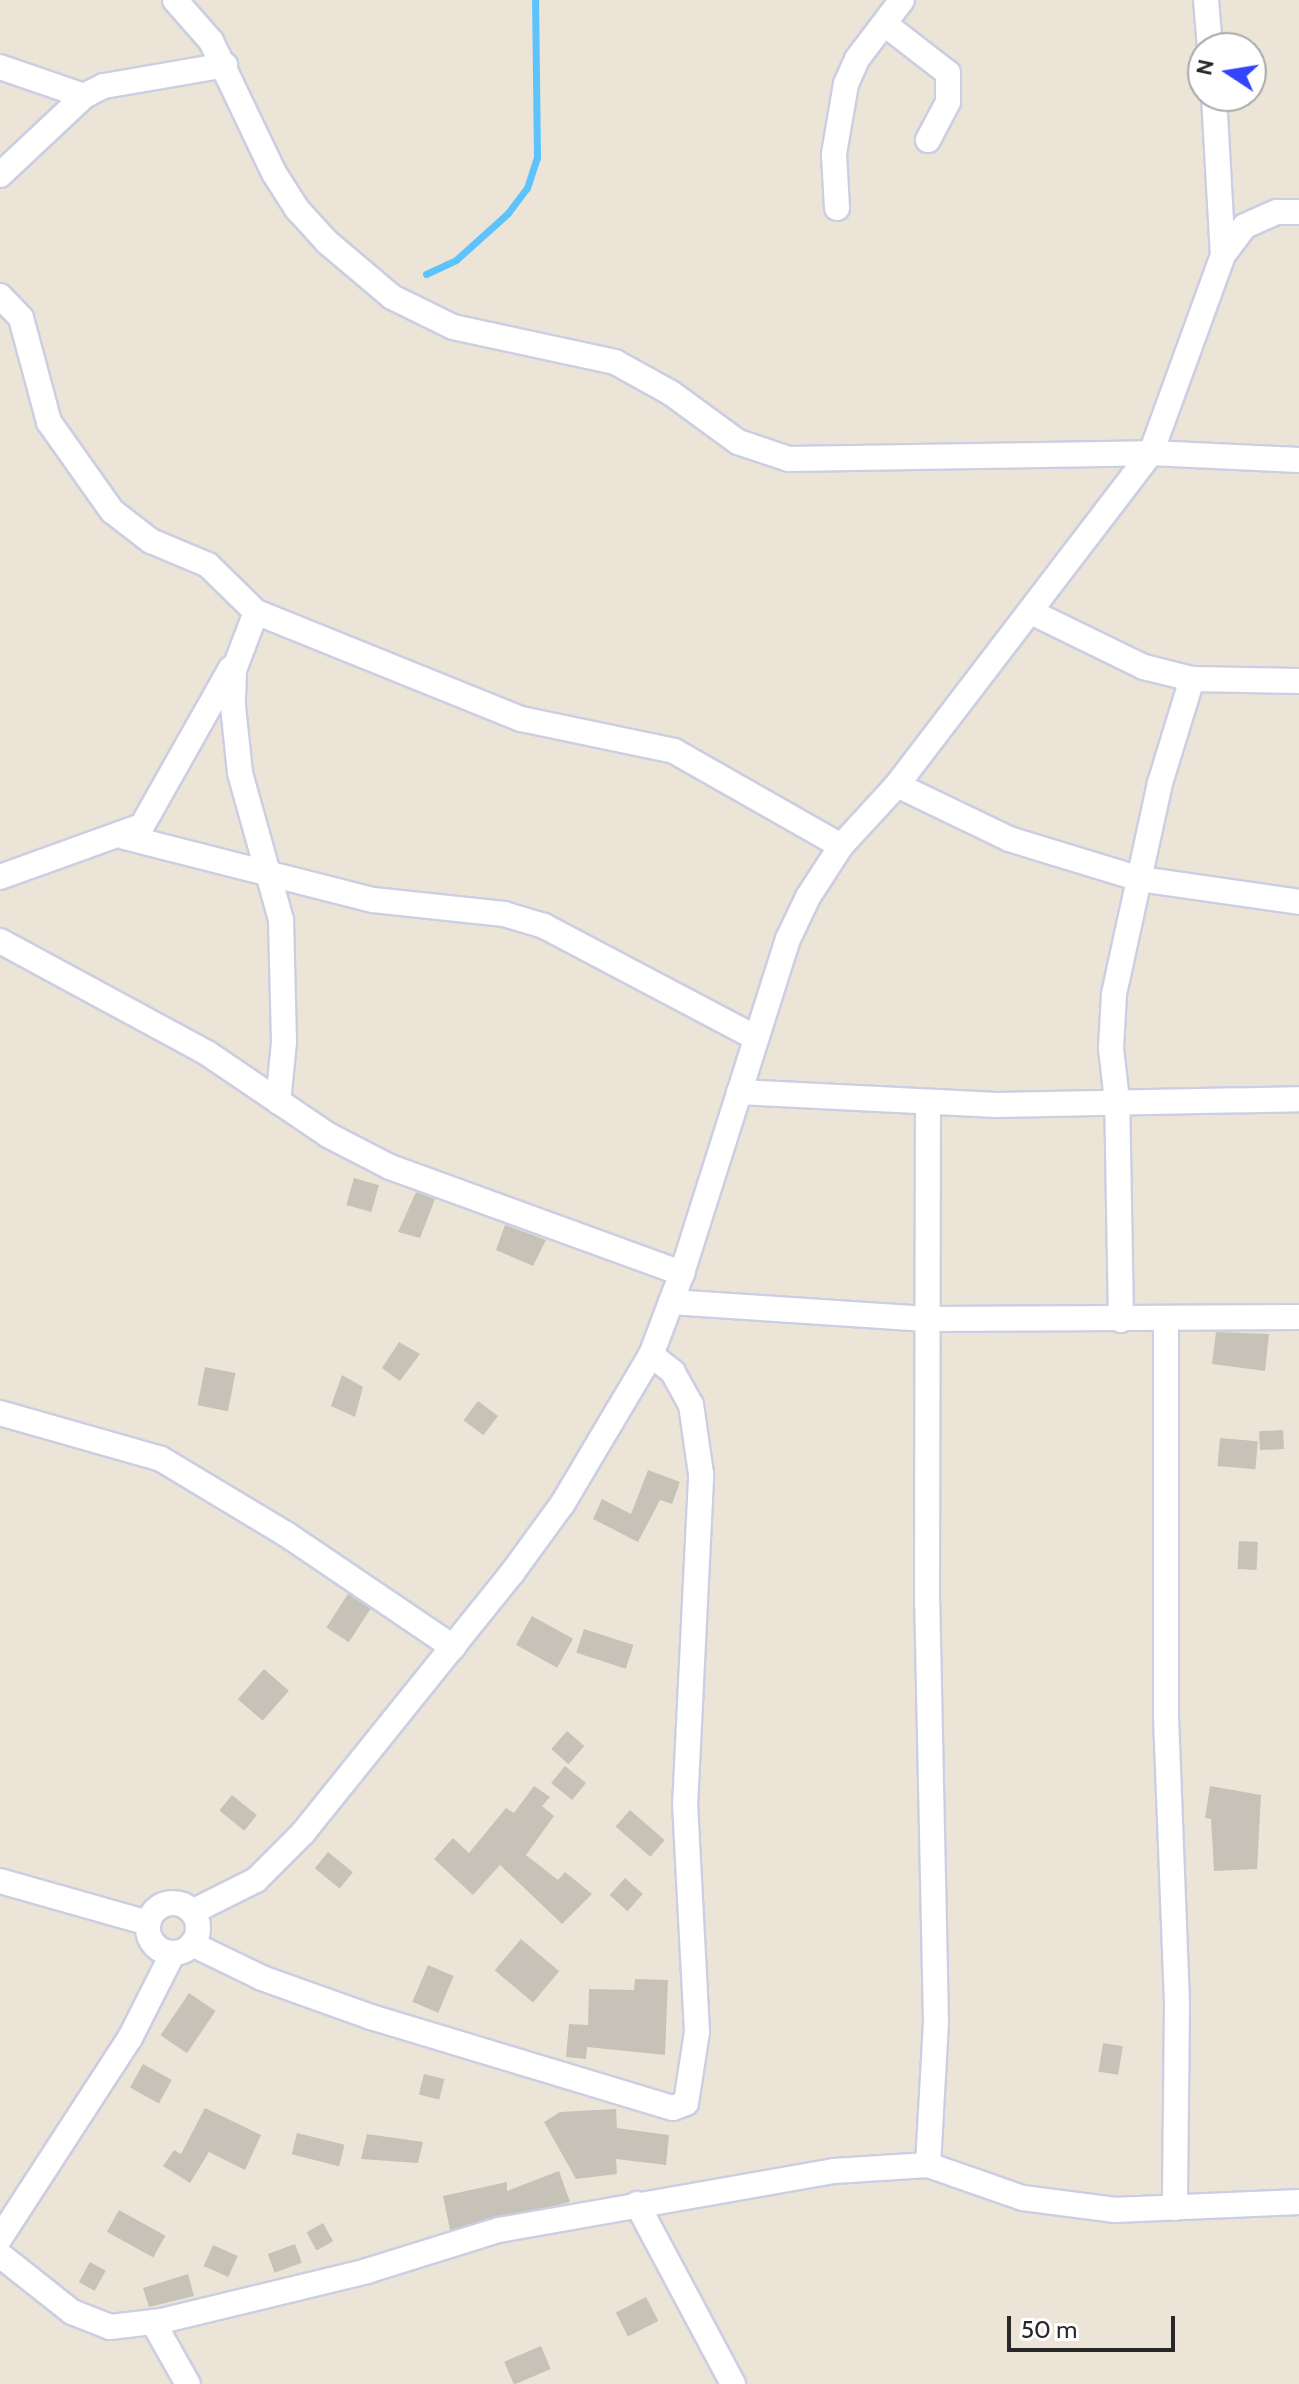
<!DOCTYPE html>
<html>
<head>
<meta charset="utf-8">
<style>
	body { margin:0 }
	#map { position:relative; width:1299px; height:2384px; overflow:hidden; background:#ece5d7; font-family:Cabin,sans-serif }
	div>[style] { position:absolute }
	.stream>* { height:7px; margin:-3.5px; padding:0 3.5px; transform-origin:3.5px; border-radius:3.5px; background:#5cc3fc }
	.building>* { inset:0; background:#c7c2b7; transform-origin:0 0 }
	.roads { filter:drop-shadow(2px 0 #cccee3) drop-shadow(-2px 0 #cccee3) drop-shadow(0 2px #cccee3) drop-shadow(0 -2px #cccee3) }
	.street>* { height:24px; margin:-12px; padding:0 12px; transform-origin:12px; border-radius:12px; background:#fff }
	.street>.ring { margin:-12px; padding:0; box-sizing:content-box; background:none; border:24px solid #fff; border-radius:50% }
	span { translate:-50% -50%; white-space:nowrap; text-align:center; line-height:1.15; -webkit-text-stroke:6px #fff; paint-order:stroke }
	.north { position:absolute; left:1187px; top:32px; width:80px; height:80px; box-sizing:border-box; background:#fff; border:2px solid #a9a9a9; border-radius:50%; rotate:282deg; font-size:22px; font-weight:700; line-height:32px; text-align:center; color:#282828 }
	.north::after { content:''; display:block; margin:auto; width:28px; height:36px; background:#3145ff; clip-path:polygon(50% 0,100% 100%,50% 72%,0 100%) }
	.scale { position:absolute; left:1007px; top:2316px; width:168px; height:36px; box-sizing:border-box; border:4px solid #282828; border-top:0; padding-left:10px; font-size:24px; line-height:28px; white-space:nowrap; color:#282828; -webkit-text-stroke:6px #fff; paint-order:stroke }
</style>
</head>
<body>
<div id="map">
	<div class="stream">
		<div style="left:426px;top:274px;width:33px;rotate:-25deg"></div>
		<div style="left:456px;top:260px;width:70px;rotate:-42.1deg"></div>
		<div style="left:508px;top:213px;width:31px;rotate:-53deg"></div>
		<div style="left:527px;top:188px;width:32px;rotate:-72deg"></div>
		<div style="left:537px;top:158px;width:158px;rotate:-90.7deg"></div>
	</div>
	<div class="building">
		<div style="left:354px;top:1178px;width:26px;height:28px;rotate:16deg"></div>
		<div style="clip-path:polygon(416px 1192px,435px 1199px,420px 1238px,398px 1232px)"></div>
		<div style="clip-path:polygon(505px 1225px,546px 1240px,533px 1266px,496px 1250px)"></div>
		<div style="clip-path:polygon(1216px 1332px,1269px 1334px,1265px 1371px,1212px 1364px)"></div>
		<div style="clip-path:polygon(399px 1342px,420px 1354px,400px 1381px,382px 1368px)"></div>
		<div style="left:205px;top:1367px;width:31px;height:39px;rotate:11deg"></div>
		<div style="clip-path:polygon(342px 1375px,363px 1387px,355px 1417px,331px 1406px)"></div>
		<div style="left:478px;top:1401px;width:25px;height:24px;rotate:37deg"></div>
		<div style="left:1283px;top:1430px;width:19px;height:24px;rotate:87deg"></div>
		<div style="left:1220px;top:1438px;width:38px;height:28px;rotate:5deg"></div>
		<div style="clip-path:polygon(648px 1470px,680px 1482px,672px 1504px,660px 1500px,638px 1542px,593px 1519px,602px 1499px,631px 1514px)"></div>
		<div style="left:1239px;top:1541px;width:19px;height:28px;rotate:3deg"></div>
		<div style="left:348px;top:1594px;width:27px;height:40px;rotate:33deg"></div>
		<div style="left:532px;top:1616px;width:47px;height:33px;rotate:29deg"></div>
		<div style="left:584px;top:1629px;width:52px;height:25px;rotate:18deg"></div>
		<div style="left:264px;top:1669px;width:33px;height:40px;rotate:41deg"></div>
		<div style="left:567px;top:1731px;width:23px;height:24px;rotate:41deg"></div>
		<div style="left:565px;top:1766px;width:27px;height:22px;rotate:39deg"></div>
		<div style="clip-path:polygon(534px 1786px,550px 1797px,542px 1806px,554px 1816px,526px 1855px,558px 1880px,565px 1872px,592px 1894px,562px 1924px,500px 1865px,473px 1895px,434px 1859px,453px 1838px,469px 1853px,506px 1808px,514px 1813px)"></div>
		<div style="clip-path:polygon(1210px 1786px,1261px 1795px,1257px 1869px,1214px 1871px,1211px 1819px,1205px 1818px)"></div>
		<div style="left:232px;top:1795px;width:32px;height:20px;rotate:39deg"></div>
		<div style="left:630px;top:1810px;width:46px;height:22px;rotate:41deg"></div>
		<div style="left:328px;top:1852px;width:32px;height:21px;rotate:39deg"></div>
		<div style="left:625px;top:1878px;width:24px;height:23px;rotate:42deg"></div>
		<div style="left:521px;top:1939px;width:50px;height:41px;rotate:40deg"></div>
		<div style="left:428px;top:1965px;width:28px;height:40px;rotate:23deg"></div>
		<div style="clip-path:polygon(635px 1979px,668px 1980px,665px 2055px,587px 2047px,586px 2059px,566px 2057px,569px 2024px,588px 2025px,589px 1989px,634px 1990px)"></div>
		<div style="left:189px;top:1993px;width:32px;height:51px;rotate:34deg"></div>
		<div style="left:1103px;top:2043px;width:20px;height:29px;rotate:9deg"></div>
		<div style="left:143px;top:2064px;width:33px;height:27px;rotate:29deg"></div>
		<div style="left:424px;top:2074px;width:21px;height:21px;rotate:14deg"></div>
		<div style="clip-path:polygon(205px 2108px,261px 2135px,245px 2170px,209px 2152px,190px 2183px,163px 2166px,174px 2150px,181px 2154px)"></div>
		<div style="clip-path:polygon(616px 2109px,617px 2128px,669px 2135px,666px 2165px,616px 2159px,617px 2174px,576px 2179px,544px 2122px,560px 2112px)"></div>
		<div style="left:297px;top:2133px;width:49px;height:22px;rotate:14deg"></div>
		<div style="clip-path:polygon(367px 2134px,423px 2142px,418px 2163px,361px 2159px)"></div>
		<div style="clip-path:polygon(559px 2171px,570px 2202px,450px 2230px,443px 2196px,507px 2182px,507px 2191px)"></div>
		<div style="left:119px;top:2210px;width:53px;height:25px;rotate:29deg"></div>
		<div style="left:323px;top:2223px;width:21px;height:19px;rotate:61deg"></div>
		<div style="left:295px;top:2244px;width:20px;height:29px;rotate:70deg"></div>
		<div style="left:213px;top:2245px;width:27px;height:23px;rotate:24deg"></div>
		<div style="left:90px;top:2262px;width:18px;height:23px;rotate:29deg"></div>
		<div style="clip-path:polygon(188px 2274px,194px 2296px,149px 2307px,143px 2288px)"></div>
		<div style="left:646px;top:2297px;width:27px;height:34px;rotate:63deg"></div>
		<div style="left:541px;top:2346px;width:25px;height:40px;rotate:67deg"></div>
	</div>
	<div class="roads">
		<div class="street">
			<div style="left:175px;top:0;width:55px;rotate:48.7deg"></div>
			<div style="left:211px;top:41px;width:146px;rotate:64.5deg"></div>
			<div style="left:274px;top:173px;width:43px;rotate:57.4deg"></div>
			<div style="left:297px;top:209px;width:45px;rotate:47.7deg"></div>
			<div style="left:327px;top:242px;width:85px;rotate:40.2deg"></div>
			<div style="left:392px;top:297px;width:68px;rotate:26.2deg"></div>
			<div style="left:453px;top:327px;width:166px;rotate:12.2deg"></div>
			<div style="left:615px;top:362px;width:64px;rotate:29deg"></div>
			<div style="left:671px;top:393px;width:83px;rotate:36.2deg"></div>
			<div style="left:738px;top:442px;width:54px;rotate:18.4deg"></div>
			<div style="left:789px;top:459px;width:362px;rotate:-0.9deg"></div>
			<div style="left:1151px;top:453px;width:148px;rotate:2.7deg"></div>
			<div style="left:1206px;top:0;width:48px;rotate:85.2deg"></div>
			<div style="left:886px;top:25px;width:78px;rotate:37.7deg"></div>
			<div style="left:948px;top:73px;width:29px;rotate:90deg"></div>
			<div style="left:948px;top:102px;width:43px;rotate:117.8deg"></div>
			<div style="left:0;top:67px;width:89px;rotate:19deg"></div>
			<div style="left:1214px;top:96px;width:159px;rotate:86.8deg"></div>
			<div style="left:0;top:175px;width:115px;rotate:-43.2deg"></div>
			<div style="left:84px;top:96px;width:22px;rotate:-27deg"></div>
			<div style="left:104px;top:86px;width:123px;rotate:-9.8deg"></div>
			<div style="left:837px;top:208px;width:54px;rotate:-93.2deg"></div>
			<div style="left:834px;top:154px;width:71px;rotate:-80.3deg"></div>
			<div style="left:846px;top:84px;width:27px;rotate:-66deg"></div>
			<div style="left:857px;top:59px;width:74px;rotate:-52.7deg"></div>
			<div style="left:0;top:296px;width:30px;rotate:46deg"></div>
			<div style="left:21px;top:318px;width:108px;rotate:74.9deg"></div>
			<div style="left:49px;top:422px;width:109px;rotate:54.7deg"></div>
			<div style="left:112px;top:511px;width:49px;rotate:37.6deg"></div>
			<div style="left:151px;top:541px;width:62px;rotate:22.8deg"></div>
			<div style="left:208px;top:565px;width:67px;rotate:44.4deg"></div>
			<div style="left:256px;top:612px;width:286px;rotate:22deg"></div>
			<div style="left:521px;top:719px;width:156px;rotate:11.8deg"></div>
			<div style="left:674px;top:751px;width:192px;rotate:29.6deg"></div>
			<div style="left:256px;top:612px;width:62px;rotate:110.8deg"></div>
			<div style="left:234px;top:670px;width:36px;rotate:92deg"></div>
			<div style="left:233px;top:706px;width:67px;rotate:84deg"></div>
			<div style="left:240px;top:773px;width:153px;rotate:74.4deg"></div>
			<div style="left:281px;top:920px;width:122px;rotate:88.6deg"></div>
			<div style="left:284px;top:1042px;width:60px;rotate:95.7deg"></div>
			<div style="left:1031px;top:612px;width:126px;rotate:26deg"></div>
			<div style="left:1144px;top:667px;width:49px;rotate:14deg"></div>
			<div style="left:1192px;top:679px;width:107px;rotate:1.1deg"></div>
			<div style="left:897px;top:785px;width:124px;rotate:25.7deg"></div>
			<div style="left:1009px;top:839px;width:137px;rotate:17deg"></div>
			<div style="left:1140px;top:879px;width:161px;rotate:8.2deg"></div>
			<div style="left:125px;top:837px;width:256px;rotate:14.3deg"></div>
			<div style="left:373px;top:900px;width:132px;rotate:6.1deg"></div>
			<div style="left:504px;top:914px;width:42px;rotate:16.7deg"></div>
			<div style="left:544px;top:926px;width:240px;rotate:27.8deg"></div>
			<div style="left:0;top:877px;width:151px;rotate:-19.8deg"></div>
			<div style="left:142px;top:826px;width:181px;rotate:-60.6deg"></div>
			<div style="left:0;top:941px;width:235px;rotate:28.4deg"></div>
			<div style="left:207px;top:1053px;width:146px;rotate:34.1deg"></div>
			<div style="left:328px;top:1135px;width:70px;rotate:27.3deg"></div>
			<div style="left:390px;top:1167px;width:311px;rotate:20deg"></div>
			<div style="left:739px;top:1092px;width:258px;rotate:2.9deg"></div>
			<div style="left:997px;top:1105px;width:302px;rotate:-1.1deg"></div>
			<div style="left:671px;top:1302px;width:260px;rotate:3.8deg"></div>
			<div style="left:930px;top:1319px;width:369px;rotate:-0.3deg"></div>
			<div style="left:1121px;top:1320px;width:219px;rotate:-91deg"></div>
			<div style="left:1117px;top:1101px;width:53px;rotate:-96.5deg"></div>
			<div style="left:1111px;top:1048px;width:54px;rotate:-86.8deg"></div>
			<div style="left:1114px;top:994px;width:216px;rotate:-77.7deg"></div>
			<div style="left:1160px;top:783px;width:109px;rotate:-72.9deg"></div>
			<div style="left:1166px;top:1320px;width:397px;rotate:90deg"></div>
			<div style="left:1166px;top:1717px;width:288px;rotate:87.8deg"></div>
			<div style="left:1177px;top:2005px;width:203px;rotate:90.6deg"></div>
			<div style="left:0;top:1413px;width:167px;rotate:15.9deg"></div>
			<div style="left:161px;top:1459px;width:146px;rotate:31deg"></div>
			<div style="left:286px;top:1534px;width:202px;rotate:34.1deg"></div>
			<div style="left:0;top:1881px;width:154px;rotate:15.8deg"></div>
			<div class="ring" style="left:148px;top:1903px;width:26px;height:26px"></div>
			<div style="left:192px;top:1912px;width:72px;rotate:-26.6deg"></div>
			<div style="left:256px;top:1880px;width:66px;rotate:-45deg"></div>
			<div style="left:303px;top:1833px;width:334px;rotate:-51.2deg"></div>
			<div style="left:512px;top:1573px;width:87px;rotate:-53.9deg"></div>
			<div style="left:563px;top:1503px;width:172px;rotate:-59.3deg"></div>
			<div style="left:651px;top:1355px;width:88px;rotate:-69.3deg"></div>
			<div style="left:682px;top:1273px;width:350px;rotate:-72.4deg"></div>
			<div style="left:788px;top:939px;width:47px;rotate:-64.5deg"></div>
			<div style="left:808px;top:897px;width:61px;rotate:-57.1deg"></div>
			<div style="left:841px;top:846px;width:83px;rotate:-47.4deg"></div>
			<div style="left:897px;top:785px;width:418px;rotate:-52.6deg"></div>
			<div style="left:1151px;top:453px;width:211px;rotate:-70deg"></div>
			<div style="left:1223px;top:255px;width:36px;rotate:-53deg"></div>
			<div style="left:1245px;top:226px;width:35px;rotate:-24deg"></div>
			<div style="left:1277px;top:212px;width:22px"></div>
			<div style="left:192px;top:1944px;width:78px;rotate:25.9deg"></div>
			<div style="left:262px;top:1978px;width:116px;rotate:19.7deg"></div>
			<div style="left:371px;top:2017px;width:315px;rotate:16.8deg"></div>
			<div style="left:673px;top:2108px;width:14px;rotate:-21deg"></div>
			<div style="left:686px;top:2103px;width:72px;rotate:-81.2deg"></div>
			<div style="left:697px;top:2032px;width:226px;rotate:-93deg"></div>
			<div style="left:685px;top:1806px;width:332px;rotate:-87.2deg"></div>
			<div style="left:701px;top:1474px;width:70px;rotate:-98.2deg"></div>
			<div style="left:691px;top:1405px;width:38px;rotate:-119deg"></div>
			<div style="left:673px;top:1372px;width:28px;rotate:-142deg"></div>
			<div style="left:928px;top:2165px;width:143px;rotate:-86.8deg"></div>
			<div style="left:936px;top:2022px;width:419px;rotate:-91.2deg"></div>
			<div style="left:927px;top:1603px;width:501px;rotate:-89.89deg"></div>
			<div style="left:637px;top:2204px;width:204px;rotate:61.9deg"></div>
			<div style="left:0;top:2238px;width:239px;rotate:-57deg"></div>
			<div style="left:130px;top:2038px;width:95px;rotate:-63.2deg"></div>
			<div style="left:0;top:2255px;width:92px;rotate:38.4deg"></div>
			<div style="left:72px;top:2312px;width:41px;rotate:21.5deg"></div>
			<div style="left:110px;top:2327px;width:51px;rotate:-6.7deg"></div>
			<div style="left:161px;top:2321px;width:212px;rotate:-13.6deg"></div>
			<div style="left:367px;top:2271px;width:138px;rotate:-17.3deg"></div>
			<div style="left:499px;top:2230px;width:340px;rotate:-10deg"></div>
			<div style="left:834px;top:2171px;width:94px;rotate:-3.7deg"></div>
			<div style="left:928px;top:2165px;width:101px;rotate:19.2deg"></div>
			<div style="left:1023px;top:2198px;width:93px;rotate:7.4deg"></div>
			<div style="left:1115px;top:2210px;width:184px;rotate:-2.5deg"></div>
			<div style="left:153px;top:2322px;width:71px;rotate:60.6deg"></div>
		</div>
	</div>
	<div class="north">N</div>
	<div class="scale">50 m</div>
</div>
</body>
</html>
